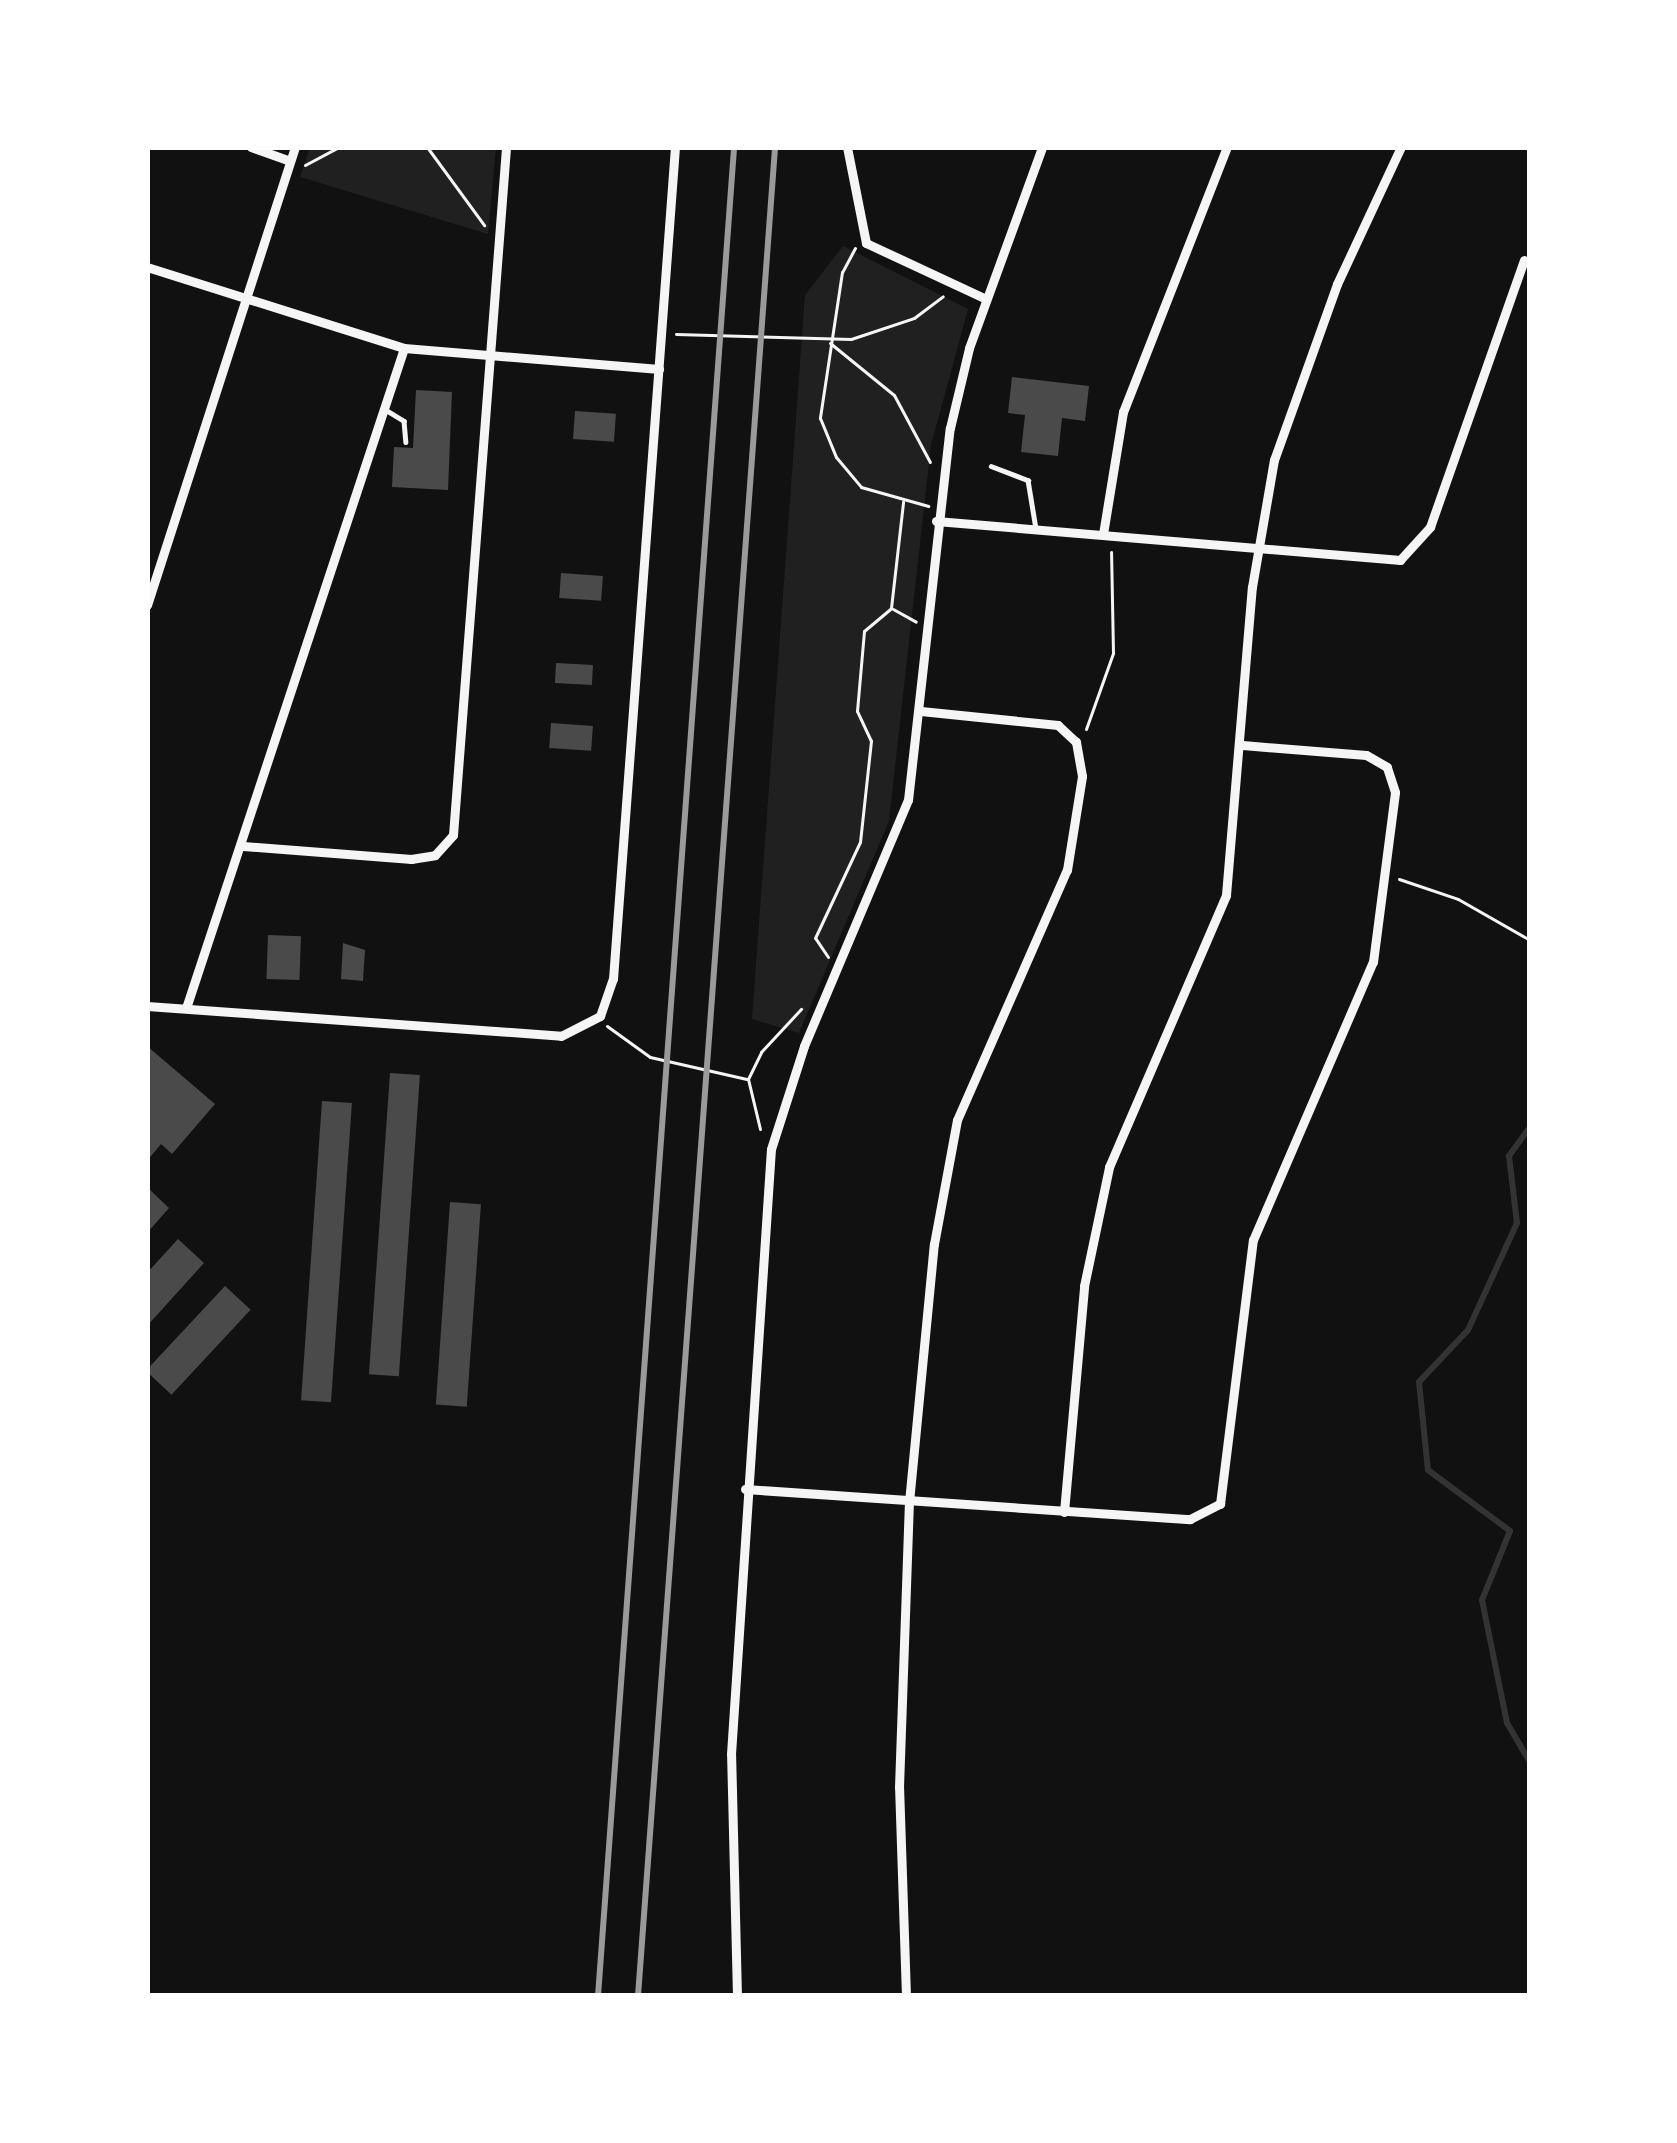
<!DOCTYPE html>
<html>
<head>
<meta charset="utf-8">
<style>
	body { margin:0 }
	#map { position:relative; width:1677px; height:2143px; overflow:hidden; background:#111; font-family:Montserrat,sans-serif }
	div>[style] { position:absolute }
	.green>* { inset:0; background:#202020 }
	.stream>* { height:6px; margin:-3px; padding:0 3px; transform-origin:3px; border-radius:3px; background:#333 }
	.building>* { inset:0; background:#4a4a4a; transform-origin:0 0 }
	.path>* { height:3px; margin:-1.5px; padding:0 1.5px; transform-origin:1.5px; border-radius:1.5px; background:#f5f5f5 }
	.service>* { height:4.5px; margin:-2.25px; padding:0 2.25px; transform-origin:2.25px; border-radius:2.25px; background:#f5f5f5 }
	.minor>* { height:9px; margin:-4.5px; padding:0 4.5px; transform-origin:4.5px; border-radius:4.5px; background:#f5f5f5 }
	.rail>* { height:6px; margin:-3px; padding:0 3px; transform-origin:3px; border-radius:3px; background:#9a9a9a }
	span { translate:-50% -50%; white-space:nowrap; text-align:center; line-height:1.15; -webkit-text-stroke:12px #fff; paint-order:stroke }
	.frame { position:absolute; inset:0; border:150px solid #fff; pointer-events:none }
</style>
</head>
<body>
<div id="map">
	<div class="green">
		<div style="clip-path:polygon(310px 147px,496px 147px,488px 234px,300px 177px)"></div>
		<div style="clip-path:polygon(843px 246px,968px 309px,931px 445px,889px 821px,799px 1033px,752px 1019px,805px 295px)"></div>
	</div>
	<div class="stream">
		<div style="left:1530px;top:1127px;width:36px;rotate:126deg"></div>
		<div style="left:1509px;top:1156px;width:67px;rotate:83.2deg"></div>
		<div style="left:1517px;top:1223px;width:118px;rotate:114.6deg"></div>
		<div style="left:1468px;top:1330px;width:71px;rotate:133.3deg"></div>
		<div style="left:1419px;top:1382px;width:88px;rotate:84.2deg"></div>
		<div style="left:1428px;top:1470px;width:102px;rotate:36.6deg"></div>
		<div style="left:1510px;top:1531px;width:74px;rotate:112.1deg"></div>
		<div style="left:1482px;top:1600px;width:126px;rotate:78.5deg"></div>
		<div style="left:1507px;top:1723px;width:45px;rotate:59.5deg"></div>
	</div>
	<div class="building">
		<div style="clip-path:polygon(1012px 377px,1089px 386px,1085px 421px,1062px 418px,1058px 456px,1021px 452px,1025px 415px,1008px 413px)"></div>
		<div style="clip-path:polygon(416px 390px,452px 392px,448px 490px,392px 487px,394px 447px,413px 448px)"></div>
		<div style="left:575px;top:411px;width:41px;height:28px;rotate:4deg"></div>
		<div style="left:561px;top:573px;width:42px;height:25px;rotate:4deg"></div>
		<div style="left:556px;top:663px;width:37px;height:20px;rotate:3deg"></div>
		<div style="left:551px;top:723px;width:42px;height:25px;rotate:4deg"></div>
		<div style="left:268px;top:935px;width:33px;height:44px;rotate:2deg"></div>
		<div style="clip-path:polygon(343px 943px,365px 950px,363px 981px,341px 979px)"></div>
		<div style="clip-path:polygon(147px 1046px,215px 1104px,172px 1154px,161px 1144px,147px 1161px)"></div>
		<div style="left:390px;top:1073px;width:30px;height:302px;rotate:4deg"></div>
		<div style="left:322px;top:1101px;width:30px;height:300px;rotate:4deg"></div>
		<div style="clip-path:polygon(147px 1187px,169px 1208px,147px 1233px)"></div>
		<div style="left:450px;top:1202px;width:31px;height:203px;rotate:4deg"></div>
		<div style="clip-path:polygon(178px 1239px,204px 1263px,147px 1326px,147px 1273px)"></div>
		<div style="left:225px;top:1286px;width:35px;height:116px;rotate:43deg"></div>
	</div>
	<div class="path">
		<div style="left:427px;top:147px;width:97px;rotate:53.8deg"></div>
		<div style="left:305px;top:165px;width:38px;rotate:-28deg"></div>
		<div style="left:855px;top:248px;width:27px;rotate:118deg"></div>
		<div style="left:842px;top:272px;width:148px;rotate:98.6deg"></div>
		<div style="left:820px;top:418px;width:42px;rotate:67.7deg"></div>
		<div style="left:836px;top:457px;width:39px;rotate:50deg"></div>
		<div style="left:861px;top:487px;width:70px;rotate:15.8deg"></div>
		<div style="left:676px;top:334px;width:175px;rotate:1.6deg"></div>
		<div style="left:851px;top:339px;width:66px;rotate:-18.4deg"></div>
		<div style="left:914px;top:318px;width:36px;rotate:-37deg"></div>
		<div style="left:830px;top:343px;width:82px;rotate:39.1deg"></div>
		<div style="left:894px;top:395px;width:76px;rotate:61.8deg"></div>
		<div style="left:893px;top:609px;width:26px;rotate:29deg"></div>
		<div style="left:1086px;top:729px;width:81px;rotate:-70.4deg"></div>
		<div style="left:1113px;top:653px;width:101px;rotate:-91.1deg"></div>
		<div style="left:1399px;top:879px;width:62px;rotate:18.7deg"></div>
		<div style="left:1458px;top:899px;width:83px;rotate:29.7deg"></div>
		<div style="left:828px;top:957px;width:23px;rotate:-124deg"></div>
		<div style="left:815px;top:938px;width:106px;rotate:-64.9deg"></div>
		<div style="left:860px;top:842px;width:102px;rotate:-83.8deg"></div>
		<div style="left:871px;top:741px;width:33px;rotate:-115deg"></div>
		<div style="left:857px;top:711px;width:80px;rotate:-85deg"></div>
		<div style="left:864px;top:631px;width:35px;rotate:-40deg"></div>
		<div style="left:891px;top:608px;width:107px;rotate:-83.5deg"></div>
		<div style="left:607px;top:1026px;width:53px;rotate:35.8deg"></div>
		<div style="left:650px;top:1057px;width:99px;rotate:12.8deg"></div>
		<div style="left:760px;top:1129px;width:51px;rotate:-103.5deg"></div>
		<div style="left:748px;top:1079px;width:30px;rotate:-64deg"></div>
		<div style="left:761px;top:1052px;width:59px;rotate:-47.1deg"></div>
	</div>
	<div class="service">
		<div style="left:386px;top:410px;width:21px;rotate:31deg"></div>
		<div style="left:404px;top:421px;width:21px;rotate:85deg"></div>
		<div style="left:991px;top:466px;width:40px;rotate:21deg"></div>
		<div style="left:1028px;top:480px;width:50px;rotate:80.7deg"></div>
	</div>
	<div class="minor">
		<div style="left:251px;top:147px;width:41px;rotate:19.7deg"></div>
		<div style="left:847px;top:147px;width:98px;rotate:78.8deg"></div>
		<div style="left:866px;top:243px;width:132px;rotate:25deg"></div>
		<div style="left:147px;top:267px;width:269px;rotate:17.5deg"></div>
		<div style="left:404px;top:348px;width:256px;rotate:4.7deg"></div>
		<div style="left:936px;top:521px;width:466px;rotate:4.8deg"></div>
		<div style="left:1400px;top:560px;width:45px;rotate:-47.7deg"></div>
		<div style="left:1430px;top:527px;width:283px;rotate:-70.6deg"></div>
		<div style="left:1103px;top:534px;width:124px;rotate:-80.7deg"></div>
		<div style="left:1123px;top:412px;width:285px;rotate:-68.6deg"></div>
		<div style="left:147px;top:605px;width:481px;rotate:-72.1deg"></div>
		<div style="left:243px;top:846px;width:169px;rotate:4.4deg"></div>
		<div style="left:411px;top:859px;width:24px;rotate:-9deg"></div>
		<div style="left:435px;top:855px;width:27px;rotate:-48deg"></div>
		<div style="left:453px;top:835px;width:690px;rotate:-85.59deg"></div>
		<div style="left:147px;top:1006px;width:415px;rotate:4.1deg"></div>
		<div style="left:561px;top:1036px;width:44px;rotate:-27.1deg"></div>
		<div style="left:600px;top:1016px;width:39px;rotate:-71deg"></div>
		<div style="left:613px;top:979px;width:834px;rotate:-85.74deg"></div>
		<div style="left:186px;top:1008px;width:695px;rotate:-71.72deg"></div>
		<div style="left:745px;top:1489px;width:446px;rotate:3.9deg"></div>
		<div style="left:1190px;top:1519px;width:34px;rotate:-27deg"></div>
		<div style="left:1220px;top:1504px;width:266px;rotate:-82.9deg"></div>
		<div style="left:1253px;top:1240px;width:303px;rotate:-66.7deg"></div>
		<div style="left:1373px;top:962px;width:171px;rotate:-82.6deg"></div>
		<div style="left:1395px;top:792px;width:26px;rotate:-108deg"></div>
		<div style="left:1387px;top:767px;width:24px;rotate:-150deg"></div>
		<div style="left:1366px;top:755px;width:124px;rotate:-175.4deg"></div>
		<div style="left:1064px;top:1512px;width:227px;rotate:-84.9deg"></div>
		<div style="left:1084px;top:1286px;width:122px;rotate:-78.1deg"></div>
		<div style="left:1109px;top:1167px;width:296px;rotate:-66.7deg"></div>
		<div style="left:1226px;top:895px;width:309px;rotate:-85.2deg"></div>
		<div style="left:1252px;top:587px;width:129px;rotate:-80.2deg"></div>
		<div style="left:1274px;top:460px;width:187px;rotate:-70.3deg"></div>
		<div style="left:1337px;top:284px;width:151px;rotate:-65deg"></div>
		<div style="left:737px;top:1996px;width:242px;rotate:-91.4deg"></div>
		<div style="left:731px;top:1754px;width:606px;rotate:-86.22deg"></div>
		<div style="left:771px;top:1149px;width:108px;rotate:-72.2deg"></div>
		<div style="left:804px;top:1046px;width:267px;rotate:-67.1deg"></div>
		<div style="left:908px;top:800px;width:374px;rotate:-83.6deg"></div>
		<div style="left:950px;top:428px;width:82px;rotate:-76.6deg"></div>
		<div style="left:969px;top:348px;width:214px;rotate:-70deg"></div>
		<div style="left:906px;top:1996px;width:209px;rotate:-91.9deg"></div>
		<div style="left:899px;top:1787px;width:285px;rotate:-88deg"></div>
		<div style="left:909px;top:1502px;width:259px;rotate:-84.5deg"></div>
		<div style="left:934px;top:1244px;width:126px;rotate:-79.5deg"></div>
		<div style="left:957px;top:1120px;width:273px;rotate:-66.3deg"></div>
		<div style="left:1067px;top:870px;width:95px;rotate:-80.9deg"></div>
		<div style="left:1082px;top:776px;width:35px;rotate:-100deg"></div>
		<div style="left:1076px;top:742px;width:25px;rotate:-137deg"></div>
		<div style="left:1058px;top:725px;width:138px;rotate:-174.2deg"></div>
	</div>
	<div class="rail">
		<div style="left:598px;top:1996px;width:1854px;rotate:-85.79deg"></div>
		<div style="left:638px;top:1996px;width:1854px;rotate:-85.76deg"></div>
	</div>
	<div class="frame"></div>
</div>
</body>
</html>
